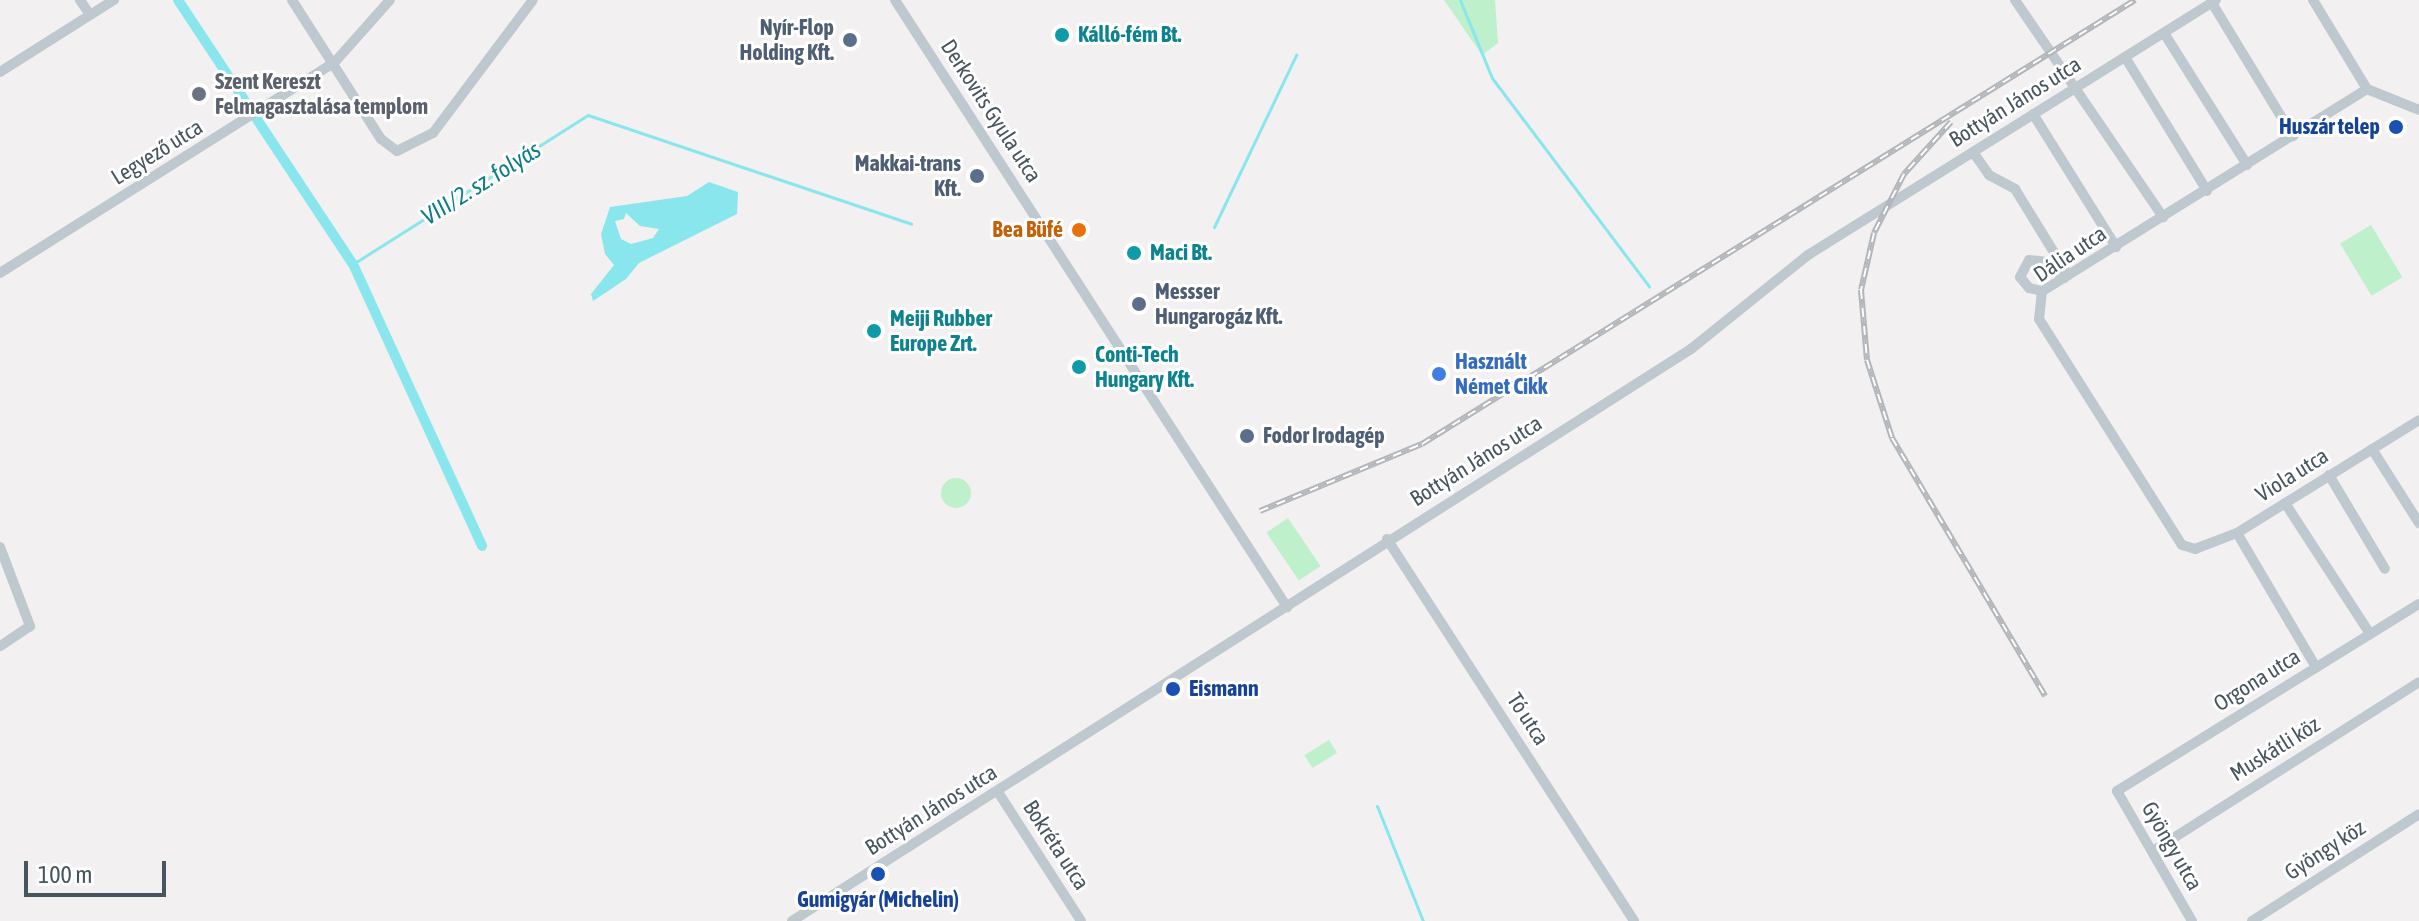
<!DOCTYPE html>
<html>
<head>
<meta charset="utf-8">
<style>
	body { margin:0 }
	#map { position:relative; width:2419px; height:921px; overflow:hidden; background:#f2f0f0; font-family:"Asap Condensed",sans-serif }
	div>[style] { position:absolute }
	.green>* { inset:0; background:#bef0cb; transform-origin:0 0 }
	.round { border-radius:50% }
	.water>* { inset:0; background:#8ae6ed }
	.stream>* { height:3px; margin:-1.5px; padding:0 1.5px; transform-origin:1.5px; border-radius:1.5px; background:#8ae6ed }
	.canal>* { height:10px; margin:-5px; padding:0 5px; transform-origin:5px; border-radius:5px; background:#8ae6ed }
	.minor>* { height:10px; margin:-5px; padding:0 5px; transform-origin:5px; border-radius:5px; background:#bdc9cf }
	.rail>* { height:6px; margin-top:-3px; transform-origin:0; background:repeating-linear-gradient(90deg,#fff 0 9px,#b2b6ba 0 18px); box-sizing:border-box; border-block:2px solid #b2b6ba }
	.dots>* { width:22px; height:22px; translate:-50% -50%; box-sizing:border-box; border:4px solid #fff; border-radius:50% }
	span { translate:-50% -50%; white-space:nowrap; text-align:center; line-height:1.15; -webkit-text-stroke:6px #fff; paint-order:stroke }
	.service-label { font-size:22px; color:#4e5e75; font-weight:700 }
	.right { translate:-100% -50%; text-align:right }
	.left { translate:0 -50%; text-align:left }
	.culture-label { font-size:22px; color:#0d838f; font-weight:700 }
	.worship-label { font-size:22px; color:#5b616d; font-weight:700 }
	.street-label { font-size:22px; color:#47565e }
	.transit-label { font-size:22px; color:#164399; font-weight:700 }
	.food-label { font-size:22px; color:#c56008; font-weight:700 }
	.shop-label { font-size:22px; color:#366cbe; font-weight:700 }
	.water-label { font-size:24px; color:#0c7d87; font-style:italic }
	.scale { position:absolute; left:24px; top:861px; width:142px; height:36px; box-sizing:border-box; border:4px solid #47565e; border-top:0; padding-left:10px; font-size:24px; line-height:28px; white-space:nowrap; color:#47565e; -webkit-text-stroke:6px #fff; paint-order:stroke }
</style>
</head>
<body>
<div id="map">
	<div class="green">
		<div style="clip-path:polygon(1444px 0,1495px 0,1498px 43px,1482px 55px)"></div>
		<div style="left:2371px;top:225px;width:61px;height:36px;rotate:59deg"></div>
		<div class="round" style="left:941px;top:478px;width:30px;height:30px"></div>
		<div style="left:1288px;top:518px;width:58px;height:26px;rotate:56deg"></div>
		<div style="left:1329px;top:740px;width:15px;height:29px;rotate:58deg"></div>
	</div>
	<div class="water">
		<div style="clip-path:polygon(evenodd,709px 182px,738px 192px,737px 214px,639px 263px,626px 279px,593px 301px,591px 294px,614px 265px,605px 254px,601px 234px,610px 207px,687px 196px,709px 182px,626px 213px,640px 226px,659px 229px,653px 238px,631px 244px,621px 239px,615px 221px,624px 219px,626px 213px)"></div>
	</div>
	<div class="stream">
		<div style="left:1460px;top:0;width:84px;rotate:67.7deg"></div>
		<div style="left:1492px;top:78px;width:261px;rotate:53deg"></div>
		<div style="left:1214px;top:227px;width:191px;rotate:-64.5deg"></div>
		<div style="left:353px;top:264px;width:278px;rotate:-32.4deg"></div>
		<div style="left:588px;top:115px;width:341px;rotate:18.6deg"></div>
		<div style="left:1377px;top:806px;width:124px;rotate:68.2deg"></div>
	</div>
	<div class="canal">
		<div style="left:178px;top:0;width:317px;rotate:56.5deg"></div>
		<div style="left:353px;top:264px;width:310px;rotate:65.4deg"></div>
	</div>
	<div class="minor">
		<div style="left:80px;top:0;width:18px;rotate:56deg"></div>
		<div style="left:292px;top:0;width:165px;rotate:57.4deg"></div>
		<div style="left:381px;top:139px;width:20px;rotate:37deg"></div>
		<div style="left:397px;top:151px;width:40px;rotate:-26.6deg"></div>
		<div style="left:433px;top:133px;width:166px;rotate:-53.1deg"></div>
		<div style="left:895px;top:0;width:723px;rotate:57.15deg"></div>
		<div style="left:2015px;top:0;width:263px;rotate:55.7deg"></div>
		<div style="left:2313px;top:0;width:104px;rotate:58.8deg"></div>
		<div style="left:2367px;top:89px;width:56px;rotate:22deg"></div>
		<div style="left:2212px;top:3px;width:156px;rotate:58.7deg"></div>
		<div style="left:2164px;top:33px;width:156px;rotate:57.8deg"></div>
		<div style="left:2125px;top:57px;width:157px;rotate:58.5deg"></div>
		<div style="left:0;top:72px;width:135px;rotate:-32.3deg"></div>
		<div style="left:2367px;top:89px;width:383px;rotate:148.1deg"></div>
		<div style="left:2042px;top:291px;width:28px;rotate:96deg"></div>
		<div style="left:2039px;top:319px;width:267px;rotate:57.7deg"></div>
		<div style="left:2182px;top:545px;width:14px;rotate:17deg"></div>
		<div style="left:2195px;top:549px;width:45px;rotate:-20.9deg"></div>
		<div style="left:2237px;top:533px;width:214px;rotate:-31.8deg"></div>
		<div style="left:2033px;top:114px;width:157px;rotate:58deg"></div>
		<div style="left:1973px;top:152px;width:28px;rotate:55deg"></div>
		<div style="left:1989px;top:175px;width:30px;rotate:28deg"></div>
		<div style="left:2015px;top:189px;width:101px;rotate:58.4deg"></div>
		<div style="left:0;top:273px;width:395px;rotate:-32.2deg"></div>
		<div style="left:334px;top:63px;width:84px;rotate:-48.4deg"></div>
		<div style="left:2042px;top:291px;width:13px;rotate:-167deg"></div>
		<div style="left:2029px;top:288px;width:14px;rotate:-129deg"></div>
		<div style="left:2020px;top:277px;width:19px;rotate:-62deg"></div>
		<div style="left:2029px;top:260px;width:19px;rotate:6deg"></div>
		<div style="left:2048px;top:262px;width:23px;rotate:45deg"></div>
		<div style="left:2372px;top:449px;width:88px;rotate:57.6deg"></div>
		<div style="left:2329px;top:475px;width:109px;rotate:59.2deg"></div>
		<div style="left:2285px;top:503px;width:156px;rotate:57deg"></div>
		<div style="left:2237px;top:533px;width:156px;rotate:59.5deg"></div>
		<div style="left:1387px;top:539px;width:455px;rotate:57.1deg"></div>
		<div style="left:0;top:547px;width:85px;rotate:69.2deg"></div>
		<div style="left:30px;top:626px;width:36px;rotate:146deg"></div>
		<div style="left:998px;top:792px;width:153px;rotate:57.2deg"></div>
		<div style="left:2153px;top:851px;width:315px;rotate:-32.4deg"></div>
		<div style="left:792px;top:921px;width:1066px;rotate:-32.47deg"></div>
		<div style="left:1691px;top:349px;width:150px;rotate:-38.8deg"></div>
		<div style="left:1808px;top:255px;width:481px;rotate:-32deg"></div>
		<div style="left:2192px;top:921px;width:150px;rotate:-120deg"></div>
		<div style="left:2117px;top:791px;width:355px;rotate:-31.8deg"></div>
		<div style="left:2252px;top:921px;width:198px;rotate:-32.6deg"></div>
	</div>
	<div class="rail">
		<div style="left:1951px;top:122px;width:70px;rotate:132.1deg"></div>
		<div style="left:1904px;top:174px;width:66px;rotate:117deg"></div>
		<div style="left:1874px;top:233px;width:58px;rotate:102.8deg"></div>
		<div style="left:1861px;top:290px;width:70px;rotate:85.1deg"></div>
		<div style="left:1867px;top:360px;width:82px;rotate:72.2deg"></div>
		<div style="left:1892px;top:438px;width:300px;rotate:59.3deg"></div>
		<div style="left:1260px;top:511px;width:175px;rotate:-22.5deg"></div>
		<div style="left:1422px;top:444px;width:840px;rotate:-31.91deg"></div>
	</div>
	<div class="dots">
		<div style="left:1062px;top:35px;background:#0f9aa8"></div>
		<div style="left:850px;top:40px;background:#5c6f8a"></div>
		<div style="left:199px;top:94px;background:#6b7280"></div>
		<div style="left:2396px;top:127px;background:#1a4fb4"></div>
		<div style="left:977px;top:176px;background:#5c6f8a"></div>
		<div style="left:1079px;top:230px;background:#e8710a"></div>
		<div style="left:1134px;top:253px;background:#0f9aa8"></div>
		<div style="left:1139px;top:304px;background:#5c6f8a"></div>
		<div style="left:874px;top:331px;background:#0f9aa8"></div>
		<div style="left:1079px;top:367px;background:#0f9aa8"></div>
		<div style="left:1439px;top:374px;background:#3f7fe0"></div>
		<div style="left:1247px;top:436px;background:#5c6f8a"></div>
		<div style="left:1173px;top:689px;background:#1a4fb4"></div>
		<div style="left:878px;top:874px;background:#1a4fb4"></div>
	</div>
	<div class="service-label">
		<span class="right" style="left:834px;top:40px">Nyír-Flop<br>Holding Kft.</span>
		<span class="right" style="left:961px;top:176px">Makkai-trans<br>Kft.</span>
		<span class="left" style="left:1155px;top:304px">Messser<br>Hungarogáz Kft.</span>
		<span class="left" style="left:1263px;top:436px">Fodor Irodagép</span>
	</div>
	<div class="culture-label">
		<span class="left" style="left:1078px;top:35px">Kálló-fém Bt.</span>
		<span class="left" style="left:1150px;top:253px">Maci Bt.</span>
		<span class="left" style="left:890px;top:331px">Meiji Rubber<br>Europe Zrt.</span>
		<span class="left" style="left:1095px;top:367px">Conti-Tech<br>Hungary Kft.</span>
	</div>
	<div class="worship-label">
		<span class="left" style="left:215px;top:94px">Szent Kereszt<br>Felmagasztalása templom</span>
	</div>
	<div class="street-label">
		<span style="left:2015px;top:102px;rotate:-32deg">Bottyán János utca</span>
		<span style="left:991px;top:111px;rotate:57deg">Derkovits Gyula utca</span>
		<span style="left:157px;top:152px;rotate:-32deg">Legyező utca</span>
		<span style="left:2070px;top:254px;rotate:-34deg">Dália utca</span>
		<span style="left:1476px;top:461px;rotate:-32deg">Bottyán János utca</span>
		<span style="left:2292px;top:475px;rotate:-32deg">Viola utca</span>
		<span style="left:2257px;top:680px;rotate:-32deg">Orgona utca</span>
		<span style="left:1528px;top:719px;rotate:57deg">Tó utca</span>
		<span style="left:2275px;top:749px;rotate:-32deg">Muskátli köz</span>
		<span style="left:931px;top:810px;rotate:-32deg">Bottyán János utca</span>
		<span style="left:1056px;top:845px;rotate:57deg">Bokréta utca</span>
		<span style="left:2172px;top:846px;rotate:60deg">Gyöngy utca</span>
		<span style="left:2325px;top:850px;rotate:-33deg">Gyöngy köz</span>
	</div>
	<div class="transit-label">
		<span class="right" style="left:2380px;top:127px">Huszár telep</span>
		<span class="left" style="left:1189px;top:689px">Eismann</span>
		<span style="left:878px;top:900px">Gumigyár (Michelin)</span>
	</div>
	<div class="food-label">
		<span class="right" style="left:1063px;top:230px">Bea Büfé</span>
	</div>
	<div class="shop-label">
		<span class="left" style="left:1455px;top:374px">Használt<br>Német Cikk</span>
	</div>
	<div class="water-label">
		<span style="left:481px;top:183px;rotate:-32deg">VIII/2. sz. folyás</span>
	</div>
	<div class="scale">100 m</div>
</div>
</body>
</html>
